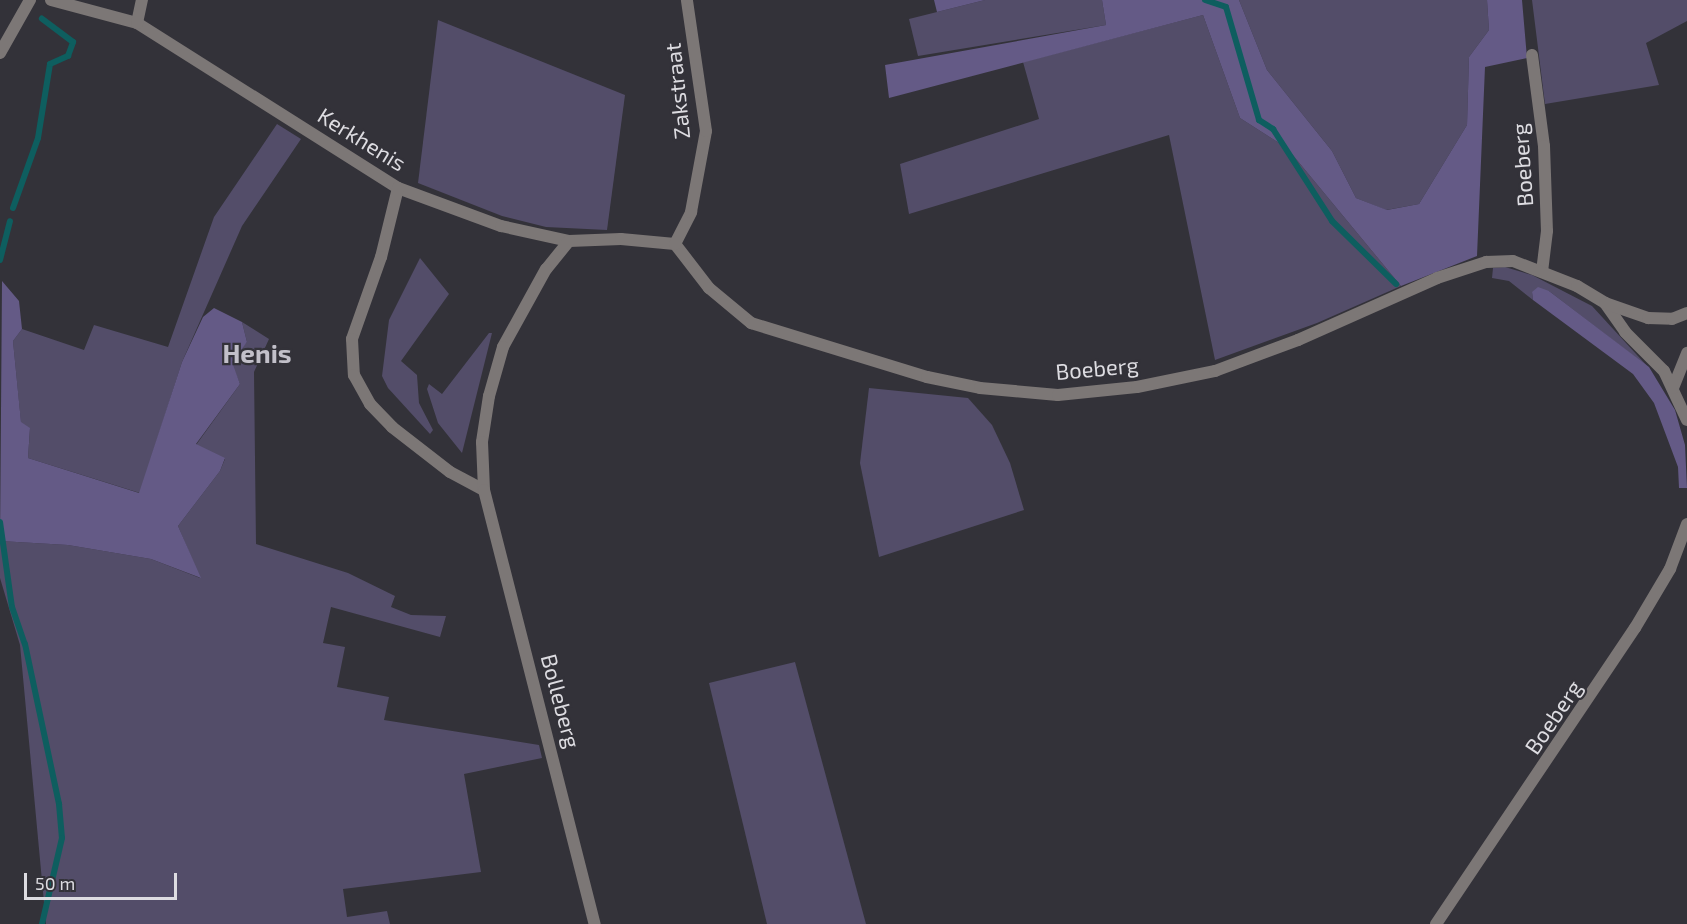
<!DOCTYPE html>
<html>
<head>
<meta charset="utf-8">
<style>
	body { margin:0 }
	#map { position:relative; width:1687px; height:924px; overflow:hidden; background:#333239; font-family:"Exo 2",sans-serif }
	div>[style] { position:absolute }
	.green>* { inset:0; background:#534d69 }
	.forest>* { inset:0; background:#645a86 }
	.stream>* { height:6px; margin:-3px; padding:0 3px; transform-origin:3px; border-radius:3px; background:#0e5e5f }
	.minor>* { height:12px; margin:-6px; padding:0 6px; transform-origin:6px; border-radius:6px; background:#7c7776 }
	.tertiary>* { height:12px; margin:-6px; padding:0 6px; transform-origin:6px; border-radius:6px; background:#7c7776 }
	span { translate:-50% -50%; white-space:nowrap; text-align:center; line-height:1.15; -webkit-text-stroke:4.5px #333239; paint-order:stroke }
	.street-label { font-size:22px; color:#dddce1 }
	.quarter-label { font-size:26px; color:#c2c0c9; font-weight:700 }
	.scale { position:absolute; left:24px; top:873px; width:153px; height:27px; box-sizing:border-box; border:3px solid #dddce1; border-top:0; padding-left:8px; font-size:18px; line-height:21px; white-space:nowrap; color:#dddce1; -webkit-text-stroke:4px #333239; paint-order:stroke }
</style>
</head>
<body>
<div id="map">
	<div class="green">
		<div style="clip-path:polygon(985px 0,1102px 0,1106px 25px,918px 56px,909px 19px)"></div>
		<div style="clip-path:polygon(1239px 0,1487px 0,1489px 30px,1469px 57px,1467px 125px,1419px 204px,1386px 210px,1356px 198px,1332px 151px,1267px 70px)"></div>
		<div style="clip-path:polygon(1532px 0,1687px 0,1687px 21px,1646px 43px,1659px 85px,1545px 104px)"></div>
		<div style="clip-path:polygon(1203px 15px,1240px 118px,1287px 148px,1401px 286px,1317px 323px,1215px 360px,1169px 135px,909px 214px,900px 164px,1039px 119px,1023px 62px)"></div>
		<div style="clip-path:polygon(438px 20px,625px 95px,607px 230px,546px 227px,502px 216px,418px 183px)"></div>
		<div style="clip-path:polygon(277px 124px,301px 139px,242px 226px,182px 362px,140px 493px,28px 458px,30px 429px,21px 423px,13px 341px,22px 329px,84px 350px,94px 325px,168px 347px,214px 217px)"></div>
		<div style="clip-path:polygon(420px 258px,449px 294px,401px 361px,417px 375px,419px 403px,433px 430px,430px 434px,388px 388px,382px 376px,389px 320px)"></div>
		<div style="clip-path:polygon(1505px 267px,1532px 275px,1592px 306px,1648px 367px,1549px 291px,1532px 292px,1533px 300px,1509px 281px,1492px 278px,1493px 268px)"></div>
		<div style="clip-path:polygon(242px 322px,269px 339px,254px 372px,256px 544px,348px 573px,395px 596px,391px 607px,411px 615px,446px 616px,440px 637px,331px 607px,323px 643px,345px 647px,337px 687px,389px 697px,384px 720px,539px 745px,542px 758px,464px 774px,481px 872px,343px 889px,347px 917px,387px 911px,390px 924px,46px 924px,20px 645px,0 578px,0 541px,68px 545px,151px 559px,200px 578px,178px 526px,220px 471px,225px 459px,196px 445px,240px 384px,230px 360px,247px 342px)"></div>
		<div style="clip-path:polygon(489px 333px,492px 333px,462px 453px,438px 423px,427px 389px,429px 384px,442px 394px)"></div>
		<div style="clip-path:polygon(869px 388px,968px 398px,992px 425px,1010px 463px,1024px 510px,879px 557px,860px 463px)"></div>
		<div style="clip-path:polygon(795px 662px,866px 924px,767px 924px,709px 683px)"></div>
	</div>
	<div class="forest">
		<div style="clip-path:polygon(934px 0,985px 0,937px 12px)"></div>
		<div style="clip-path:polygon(1102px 0,1239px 0,1267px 70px,1332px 151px,1356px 198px,1387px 210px,1419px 204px,1467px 125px,1469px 57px,1489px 30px,1487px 0,1522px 0,1527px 58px,1485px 67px,1477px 256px,1401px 286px,1287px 148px,1240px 118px,1203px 15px,889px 98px,885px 65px,1106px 25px)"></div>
		<div style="clip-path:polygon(2px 281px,19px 301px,22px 329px,13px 341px,21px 422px,30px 428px,28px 458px,139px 493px,182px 362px,203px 317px,214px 308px,242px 322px,247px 342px,232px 362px,240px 384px,196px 444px,225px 458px,220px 471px,178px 526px,201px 578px,151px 559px,68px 545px,0 541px)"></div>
		<div style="clip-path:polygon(1538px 287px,1549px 291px,1649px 367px,1675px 410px,1685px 445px,1687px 488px,1679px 488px,1678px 467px,1654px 403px,1633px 374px,1533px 300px,1532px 292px)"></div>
	</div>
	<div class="stream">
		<div style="left:1205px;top:0;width:22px;rotate:18deg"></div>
		<div style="left:1226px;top:7px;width:118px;rotate:73.7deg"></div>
		<div style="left:1259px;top:120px;width:17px;rotate:33deg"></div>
		<div style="left:1273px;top:129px;width:109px;rotate:57.3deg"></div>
		<div style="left:1332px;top:221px;width:90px;rotate:44.5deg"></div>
		<div style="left:13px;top:208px;width:74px;rotate:-70.3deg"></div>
		<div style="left:38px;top:138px;width:75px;rotate:-80.8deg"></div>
		<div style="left:50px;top:64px;width:20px;rotate:-24deg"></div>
		<div style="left:68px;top:56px;width:15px;rotate:-70deg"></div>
		<div style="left:73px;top:42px;width:39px;rotate:-143deg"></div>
		<div style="left:0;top:260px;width:40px;rotate:-75.6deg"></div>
		<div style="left:0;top:522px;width:86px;rotate:82deg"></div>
		<div style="left:12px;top:607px;width:39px;rotate:71deg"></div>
		<div style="left:25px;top:644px;width:164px;rotate:78deg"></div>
		<div style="left:59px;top:804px;width:34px;rotate:85deg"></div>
		<div style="left:62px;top:838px;width:88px;rotate:103.1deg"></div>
	</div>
	<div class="minor">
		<div style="left:51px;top:0;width:89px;rotate:15deg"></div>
		<div style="left:137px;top:23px;width:309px;rotate:32.3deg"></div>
		<div style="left:398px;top:188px;width:110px;rotate:20.3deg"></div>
		<div style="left:501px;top:226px;width:70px;rotate:12.4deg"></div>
		<div style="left:569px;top:241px;width:52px;rotate:-2.2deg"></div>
		<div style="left:621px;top:239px;width:54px;rotate:5.3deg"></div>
		<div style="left:137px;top:23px;width:24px;rotate:-78deg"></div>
		<div style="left:1532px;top:55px;width:92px;rotate:82.5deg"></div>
		<div style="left:1544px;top:146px;width:85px;rotate:88deg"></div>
		<div style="left:1547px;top:231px;width:41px;rotate:97deg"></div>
		<div style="left:398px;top:188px;width:71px;rotate:103.8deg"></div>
		<div style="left:381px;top:257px;width:87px;rotate:109.5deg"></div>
		<div style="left:352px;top:339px;width:36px;rotate:87deg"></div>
		<div style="left:354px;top:375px;width:33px;rotate:61deg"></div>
		<div style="left:370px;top:404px;width:32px;rotate:46deg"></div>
		<div style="left:392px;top:427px;width:73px;rotate:37.8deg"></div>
		<div style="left:450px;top:472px;width:38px;rotate:28deg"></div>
		<div style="left:569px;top:241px;width:36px;rotate:129deg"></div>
		<div style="left:546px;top:269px;width:89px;rotate:118.9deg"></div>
		<div style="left:503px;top:347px;width:51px;rotate:105.9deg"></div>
		<div style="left:489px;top:396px;width:47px;rotate:98.7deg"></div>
		<div style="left:482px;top:442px;width:48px;rotate:87.6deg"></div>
		<div style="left:484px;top:490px;width:448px;rotate:75.7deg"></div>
		<div style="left:675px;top:244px;width:56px;rotate:52.3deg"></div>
		<div style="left:709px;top:288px;width:55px;rotate:39.8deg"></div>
		<div style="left:751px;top:323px;width:184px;rotate:17.1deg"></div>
		<div style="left:927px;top:377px;width:54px;rotate:11.7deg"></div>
		<div style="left:980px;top:388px;width:78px;rotate:5.1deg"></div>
		<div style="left:1058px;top:395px;width:79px;rotate:-5.8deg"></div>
		<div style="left:1137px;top:387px;width:80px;rotate:-11.6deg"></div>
		<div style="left:1215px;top:371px;width:89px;rotate:-20.5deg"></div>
		<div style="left:1298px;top:340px;width:152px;rotate:-24deg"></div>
		<div style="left:1437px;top:278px;width:52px;rotate:-18.1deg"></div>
		<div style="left:1486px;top:262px;width:27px;rotate:-2deg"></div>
		<div style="left:1513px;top:261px;width:69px;rotate:21.3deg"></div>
		<div style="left:1577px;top:286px;width:33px;rotate:31deg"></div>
		<div style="left:1605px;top:303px;width:35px;rotate:55deg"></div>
		<div style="left:1625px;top:332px;width:55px;rotate:45deg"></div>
		<div style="left:1664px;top:371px;width:54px;rotate:64.9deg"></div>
		<div style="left:675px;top:244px;width:36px;rotate:-63deg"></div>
		<div style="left:691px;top:212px;width:82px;rotate:-79.5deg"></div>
		<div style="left:706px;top:131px;width:132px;rotate:-98.3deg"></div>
		<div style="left:1605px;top:303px;width:46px;rotate:19.2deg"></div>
		<div style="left:1648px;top:318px;width:24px;rotate:2deg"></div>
		<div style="left:1672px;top:319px;width:16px;rotate:-22deg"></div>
		<div style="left:1673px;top:388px;width:38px;rotate:-68deg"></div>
		<div style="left:1436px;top:924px;width:357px;rotate:-56.1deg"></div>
		<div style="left:1635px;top:628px;width:69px;rotate:-59.3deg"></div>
		<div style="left:1670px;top:569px;width:48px;rotate:-69.3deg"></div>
	</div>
	<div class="tertiary">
		<div style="left:0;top:53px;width:61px;rotate:-60.5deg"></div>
	</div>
	<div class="street-label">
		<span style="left:677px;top:91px;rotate:-96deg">Zakstraat</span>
		<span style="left:362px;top:139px;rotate:32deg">Kerkhenis</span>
		<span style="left:1522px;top:165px;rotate:-94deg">Boeberg</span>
		<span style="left:1097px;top:368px;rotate:-5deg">Boeberg</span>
		<span style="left:561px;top:701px;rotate:75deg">Bolleberg</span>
		<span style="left:1553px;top:717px;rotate:-56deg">Boeberg</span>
	</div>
	<div class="quarter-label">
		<span style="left:257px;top:353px">Henis</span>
	</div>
	<div class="scale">50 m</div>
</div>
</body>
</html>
